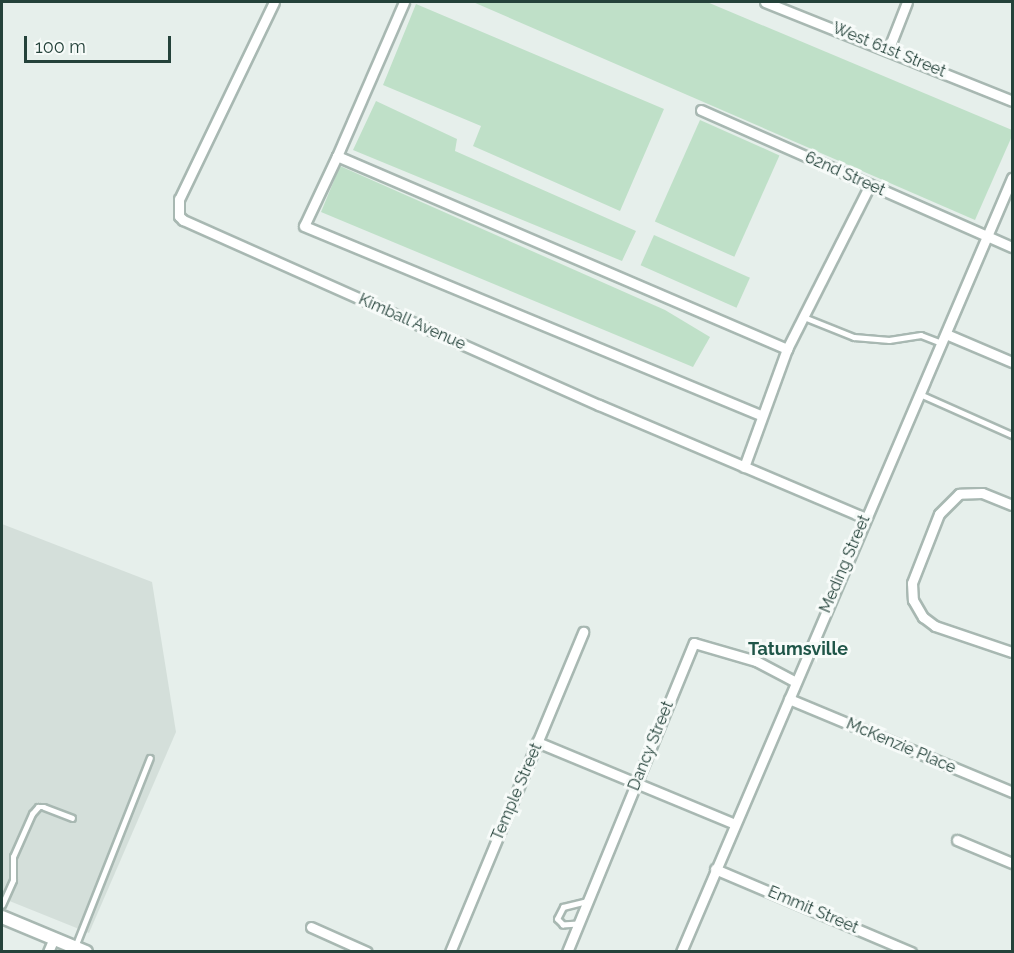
<!DOCTYPE html>
<html>
<head>
<meta charset="utf-8">
<style>
	body { margin:0 }
	#map { position:relative; width:1014px; height:953px; overflow:hidden; background:#e6efeb; font-family:Raleway,sans-serif }
	div>[style] { position:absolute }
	.built>* { inset:0; background:#d4dfda }
	.green>* { inset:0; background:#bfe0c8; transform-origin:0 0 }
	.roads { filter:drop-shadow(2px 0 #a8b8b2) drop-shadow(-2px 0 #a8b8b2) drop-shadow(0 2px #a8b8b2) drop-shadow(0 -2px #a8b8b2) }
	.service>* { height:4.5px; margin:-2.25px; padding:0 2.25px; transform-origin:2.25px; border-radius:2.25px; background:#fff }
	.minor>* { height:9px; margin:-4.5px; padding:0 4.5px; transform-origin:4.5px; border-radius:4.5px; background:#fff }
	.tertiary>* { height:12px; margin:-6px; padding:0 6px; transform-origin:6px; border-radius:6px; background:#fff }
	span { translate:-50% -50%; white-space:nowrap; text-align:center; line-height:1.15; -webkit-text-stroke:6px #f7fbf9; paint-order:stroke }
	.street-label { font-size:16px; color:#24423a }
	.neighbourhood-label { font-size:18px; color:#1f5548; font-weight:700 }
	.frame { position:absolute; inset:0; border:3px solid #24423a; pointer-events:none }
	.scale { position:absolute; left:24px; top:36px; width:147px; height:27px; box-sizing:border-box; border:3px solid #24423a; border-top:0; padding-left:8px; font-size:18px; line-height:21px; white-space:nowrap; color:#24423a; -webkit-text-stroke:4px #f7fbf9; paint-order:stroke }
</style>
</head>
<body>
<div id="map">
	<div class="built">
		<div style="clip-path:polygon(2px 524px,152px 582px,176px 732px,89px 933px,2px 898px)"></div>
	</div>
	<div class="green">
		<div style="clip-path:polygon(473px 2px,707px 2px,1012px 130px,1012px 136px,975px 220px)"></div>
		<div style="clip-path:polygon(416px 4px,664px 109px,620px 211px,473px 146px,481px 126px,383px 85px)"></div>
		<div style="clip-path:polygon(376px 101px,457px 139px,455px 151px,636px 231px,622px 261px,353px 150px)"></div>
		<div style="left:700px;top:120px;width:87px;height:111px;rotate:24deg"></div>
		<div style="clip-path:polygon(340px 166px,665px 310px,710px 337px,693px 367px,321px 212px)"></div>
		<div style="left:654px;top:235px;width:105px;height:33px;rotate:24deg"></div>
	</div>
	<div class="roads">
		<div class="service">
			<div style="left:804px;top:317px;width:54px;rotate:21.8deg"></div>
			<div style="left:854px;top:337px;width:35px;rotate:5deg"></div>
			<div style="left:889px;top:340px;width:32px;rotate:-9deg"></div>
			<div style="left:921px;top:335px;width:22px;rotate:21deg"></div>
			<div style="left:920px;top:394px;width:101px;rotate:24deg"></div>
			<div style="left:2px;top:905px;width:27px;rotate:-66deg"></div>
			<div style="left:13px;top:880px;width:23px;rotate:-90deg"></div>
			<div style="left:13px;top:857px;width:47px;rotate:-66.2deg"></div>
			<div style="left:32px;top:814px;width:9px;rotate:-49deg"></div>
			<div style="left:38px;top:807px;width:6px"></div>
			<div style="left:44px;top:807px;width:30px;rotate:21deg"></div>
			<div style="left:578px;top:924px;width:15px;rotate:176deg"></div>
			<div style="left:563px;top:925px;width:8px;rotate:-135deg"></div>
			<div style="left:557px;top:919px;width:13px;rotate:-63deg"></div>
			<div style="left:563px;top:907px;width:25px;rotate:-14deg"></div>
			<div style="left:75px;top:947px;width:203px;rotate:-68.4deg"></div>
		</div>
		<div class="minor">
			<div style="left:274px;top:2px;width:219px;rotate:115.7deg"></div>
			<div style="left:179px;top:199px;width:17px;rotate:90deg"></div>
			<div style="left:179px;top:216px;width:6px;rotate:45deg"></div>
			<div style="left:183px;top:220px;width:455px;rotate:24deg"></div>
			<div style="left:599px;top:405px;width:289px;rotate:23deg"></div>
			<div style="left:404px;top:2px;width:168px;rotate:113.5deg"></div>
			<div style="left:337px;top:156px;width:490px;rotate:23.2deg"></div>
			<div style="left:765px;top:2px;width:266px;rotate:21.8deg"></div>
			<div style="left:889px;top:48px;width:49px;rotate:-68.6deg"></div>
			<div style="left:701px;top:110px;width:340px;rotate:23.8deg"></div>
			<div style="left:337px;top:156px;width:77px;rotate:115.2deg"></div>
			<div style="left:304px;top:226px;width:495px;rotate:22.5deg"></div>
			<div style="left:946px;top:334px;width:72px;rotate:23deg"></div>
			<div style="left:744px;top:467px;width:126px;rotate:-70deg"></div>
			<div style="left:787px;top:349px;width:184px;rotate:-63.2deg"></div>
			<div style="left:1012px;top:505px;width:32px;rotate:-158deg"></div>
			<div style="left:982px;top:493px;width:23px;rotate:178deg"></div>
			<div style="left:959px;top:494px;width:28px;rotate:135deg"></div>
			<div style="left:939px;top:514px;width:74px;rotate:111.4deg"></div>
			<div style="left:912px;top:583px;width:17px;rotate:87deg"></div>
			<div style="left:913px;top:600px;width:20px;rotate:60deg"></div>
			<div style="left:923px;top:617px;width:15px;rotate:37deg"></div>
			<div style="left:935px;top:626px;width:81px;rotate:18.7deg"></div>
			<div style="left:789px;top:699px;width:242px;rotate:22.6deg"></div>
			<div style="left:537px;top:742px;width:212px;rotate:22.5deg"></div>
			<div style="left:957px;top:840px;width:60px;rotate:22.7deg"></div>
			<div style="left:715px;top:869px;width:213px;rotate:23deg"></div>
			<div style="left:311px;top:927px;width:61px;rotate:24.1deg"></div>
			<div style="left:48px;top:952px;width:15px;rotate:-67deg"></div>
			<div style="left:450px;top:952px;width:347px;rotate:-67.4deg"></div>
			<div style="left:567px;top:952px;width:334px;rotate:-67.7deg"></div>
			<div style="left:694px;top:643px;width:65px;rotate:16.2deg"></div>
			<div style="left:756px;top:661px;width:45px;rotate:27.7deg"></div>
			<div style="left:681px;top:952px;width:842px;rotate:-66.85deg"></div>
		</div>
		<div class="tertiary">
			<div style="left:2px;top:917px;width:91px;rotate:22.6deg"></div>
		</div>
	</div>
	<div class="street-label">
		<span style="left:889px;top:50px;rotate:22deg">West 61st Street</span>
		<span style="left:845px;top:174px;rotate:24deg">62nd Street</span>
		<span style="left:412px;top:322px;rotate:24deg">Kimball Avenue</span>
		<span style="left:845px;top:564px;rotate:-67deg">Meding Street</span>
		<span style="left:651px;top:746px;rotate:-68deg">Dancy Street</span>
		<span style="left:901px;top:746px;rotate:23deg">McKenzie Place</span>
		<span style="left:517px;top:792px;rotate:-67deg">Temple Street</span>
		<span style="left:813px;top:910px;rotate:23deg">Emmit Street</span>
	</div>
	<div class="neighbourhood-label">
		<span style="left:798px;top:649px">Tatumsville</span>
	</div>
	<div class="frame"></div>
	<div class="scale">100 m</div>
</div>
</body>
</html>
